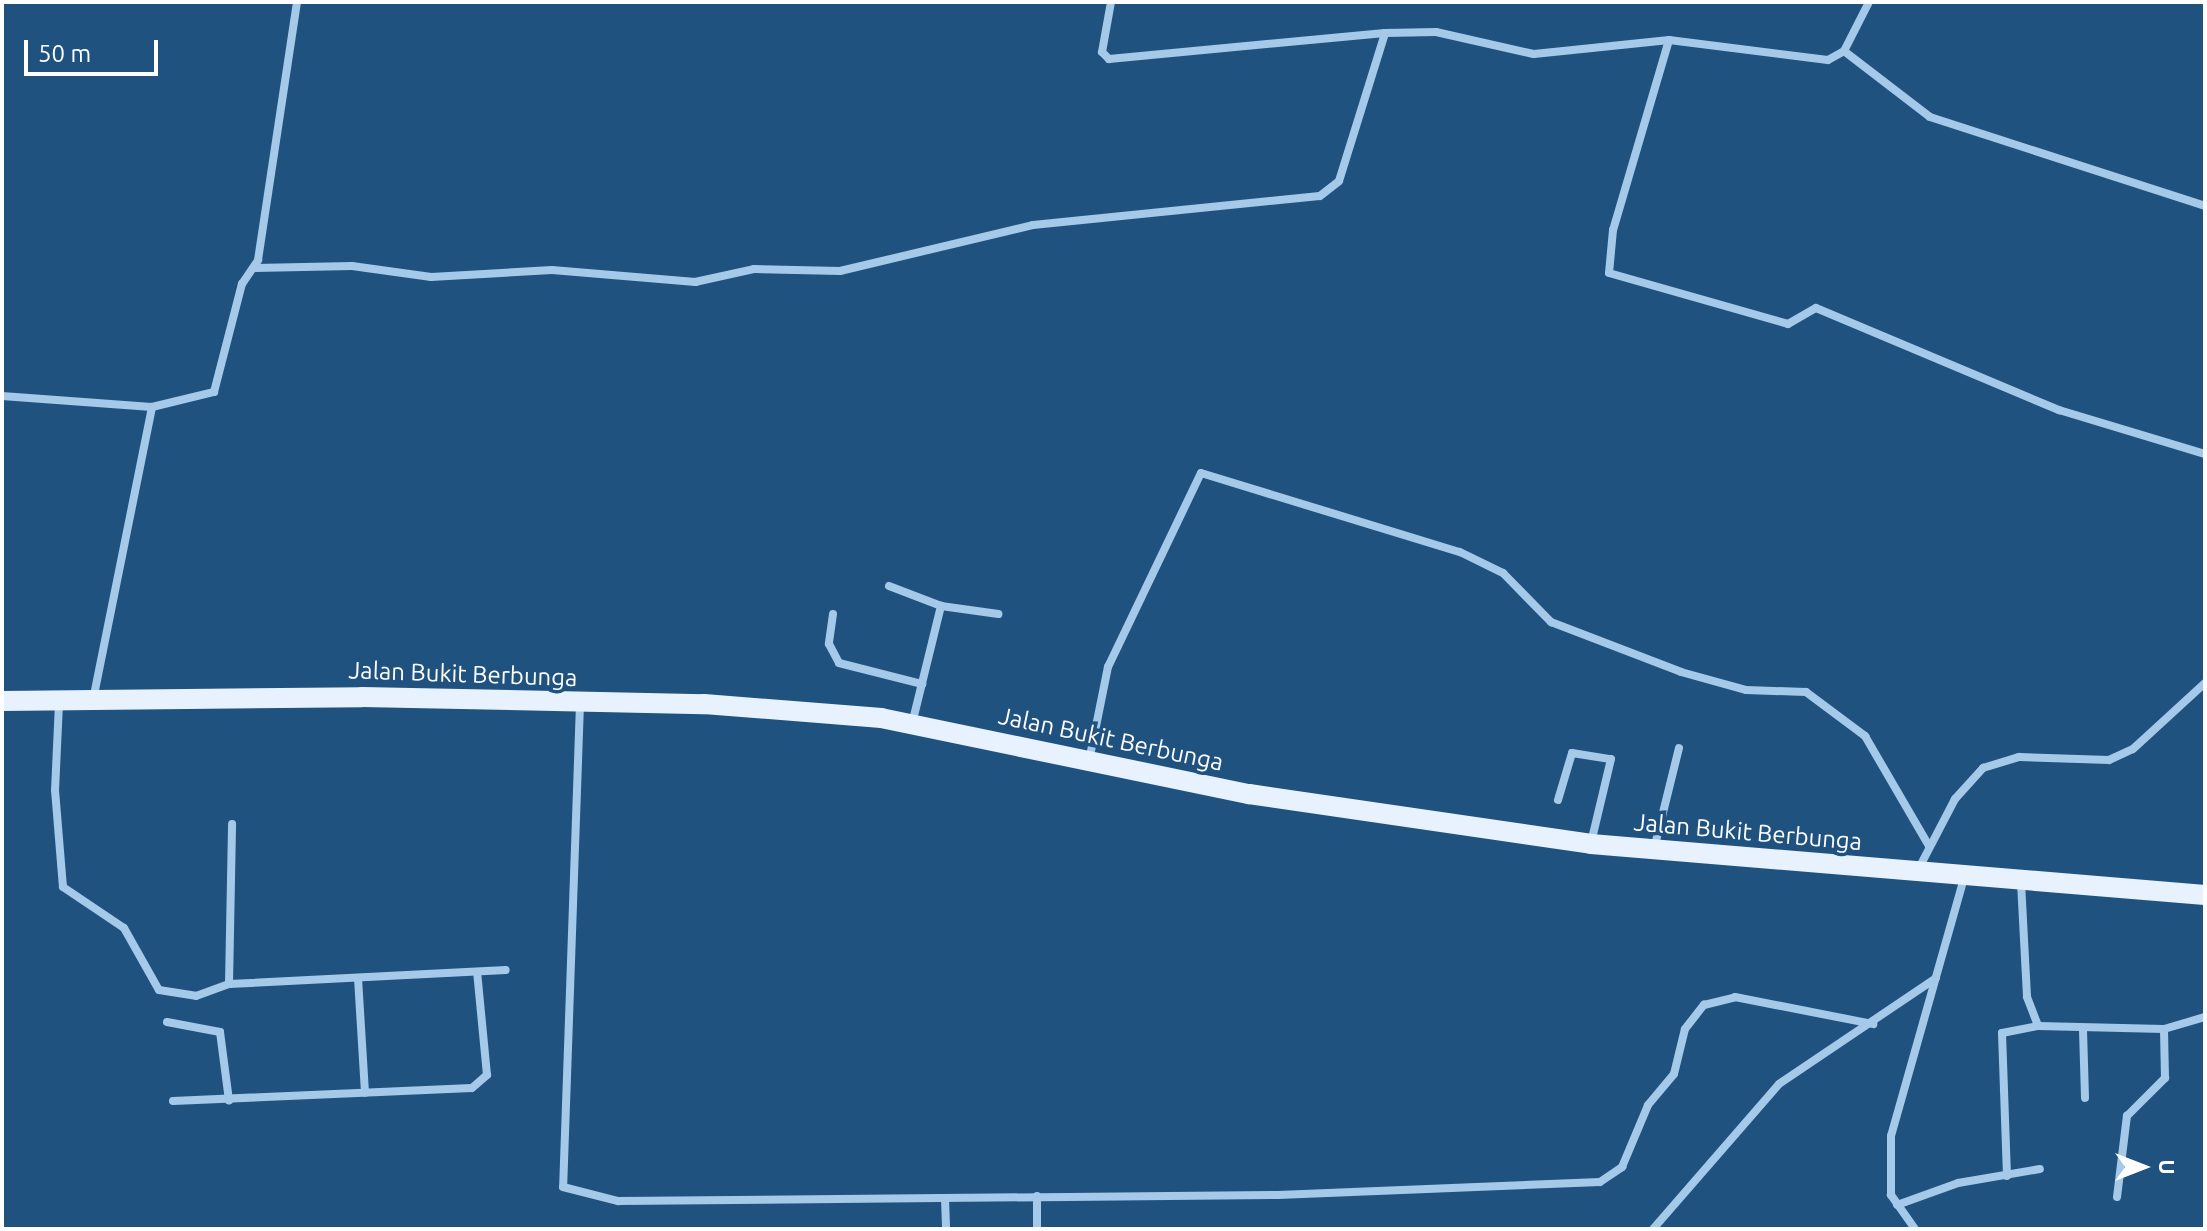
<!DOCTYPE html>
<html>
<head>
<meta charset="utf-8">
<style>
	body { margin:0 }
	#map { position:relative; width:2207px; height:1231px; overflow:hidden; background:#205280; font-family:Ubuntu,sans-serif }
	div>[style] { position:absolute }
	.street>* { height:8px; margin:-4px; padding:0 4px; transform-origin:4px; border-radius:4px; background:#a5c9e8 }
	.primary>* { height:20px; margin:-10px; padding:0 10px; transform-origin:10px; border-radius:10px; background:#e7f2fe }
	span { translate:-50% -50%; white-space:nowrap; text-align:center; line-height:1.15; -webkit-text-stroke:7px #205280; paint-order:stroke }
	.street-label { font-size:24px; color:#fff }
	.frame { position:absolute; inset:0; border:4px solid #fff; pointer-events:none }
	.north { position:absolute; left:2103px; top:1127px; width:80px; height:80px; -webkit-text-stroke:6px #205280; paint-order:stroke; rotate:90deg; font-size:22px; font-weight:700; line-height:32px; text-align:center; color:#fff }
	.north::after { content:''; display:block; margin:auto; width:28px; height:36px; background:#fff; clip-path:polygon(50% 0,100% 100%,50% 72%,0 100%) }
	.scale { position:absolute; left:24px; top:40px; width:134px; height:36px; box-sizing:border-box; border:4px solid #fff; border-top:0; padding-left:10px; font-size:24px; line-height:28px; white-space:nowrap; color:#fff; -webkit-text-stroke:6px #205280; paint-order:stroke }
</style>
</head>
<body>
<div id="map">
	<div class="street">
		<div style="left:1111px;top:2px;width:51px;rotate:100.2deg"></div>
		<div style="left:1102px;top:52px;width:10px;rotate:45deg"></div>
		<div style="left:1109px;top:59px;width:277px;rotate:-5.4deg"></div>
		<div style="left:1385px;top:33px;width:51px;rotate:-1.1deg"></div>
		<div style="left:1436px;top:32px;width:100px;rotate:12.7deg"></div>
		<div style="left:1534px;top:54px;width:136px;rotate:-5.9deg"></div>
		<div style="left:1669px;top:40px;width:160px;rotate:7.2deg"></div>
		<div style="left:1828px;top:60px;width:18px;rotate:-29deg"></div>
		<div style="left:1869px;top:2px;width:55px;rotate:117deg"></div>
		<div style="left:1844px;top:51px;width:108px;rotate:37.5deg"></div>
		<div style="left:1930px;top:117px;width:289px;rotate:17.9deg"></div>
		<div style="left:1669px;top:40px;width:198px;rotate:106.4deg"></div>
		<div style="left:1613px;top:230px;width:43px;rotate:95.3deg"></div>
		<div style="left:1609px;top:273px;width:186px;rotate:15.9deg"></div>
		<div style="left:1788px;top:324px;width:32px;rotate:-30deg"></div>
		<div style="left:1816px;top:308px;width:264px;rotate:22.8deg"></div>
		<div style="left:2059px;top:410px;width:152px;rotate:16.8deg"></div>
		<div style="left:255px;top:268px;width:97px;rotate:-1.2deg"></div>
		<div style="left:352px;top:266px;width:80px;rotate:7.9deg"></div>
		<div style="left:431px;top:277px;width:121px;rotate:-3.3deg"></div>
		<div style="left:552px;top:270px;width:144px;rotate:4.8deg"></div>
		<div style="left:695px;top:282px;width:60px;rotate:-12.4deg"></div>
		<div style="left:754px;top:269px;width:86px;rotate:1.3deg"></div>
		<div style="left:840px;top:271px;width:198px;rotate:-13.4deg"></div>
		<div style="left:1033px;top:225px;width:288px;rotate:-5.8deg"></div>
		<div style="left:1320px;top:196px;width:24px;rotate:-38deg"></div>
		<div style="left:1339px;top:181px;width:155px;rotate:-72.7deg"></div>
		<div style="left:2px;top:396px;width:150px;rotate:4.2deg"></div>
		<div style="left:152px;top:407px;width:64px;rotate:-13.6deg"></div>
		<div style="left:214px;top:392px;width:112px;rotate:-75.5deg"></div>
		<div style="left:242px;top:284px;width:29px;rotate:-56deg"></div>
		<div style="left:258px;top:260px;width:261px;rotate:-81.4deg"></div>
		<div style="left:889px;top:586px;width:56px;rotate:21deg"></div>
		<div style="left:941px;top:606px;width:58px;rotate:8deg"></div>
		<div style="left:833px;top:614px;width:30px;rotate:98deg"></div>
		<div style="left:829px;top:644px;width:21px;rotate:62deg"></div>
		<div style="left:839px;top:663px;width:86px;rotate:14.2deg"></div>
		<div style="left:93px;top:700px;width:299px;rotate:-78.6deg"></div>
		<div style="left:59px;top:703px;width:87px;rotate:92.6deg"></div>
		<div style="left:55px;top:790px;width:97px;rotate:85.3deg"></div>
		<div style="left:63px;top:887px;width:73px;rotate:33.9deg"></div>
		<div style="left:124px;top:928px;width:71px;rotate:60.6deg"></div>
		<div style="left:159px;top:990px;width:37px;rotate:9deg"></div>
		<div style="left:196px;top:996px;width:35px;rotate:-20deg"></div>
		<div style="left:229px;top:984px;width:160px;rotate:-88.9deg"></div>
		<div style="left:580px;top:704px;width:483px;rotate:92deg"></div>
		<div style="left:563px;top:1187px;width:57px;rotate:14.3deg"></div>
		<div style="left:618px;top:1201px;width:660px;rotate:-0.52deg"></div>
		<div style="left:1278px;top:1195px;width:322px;rotate:-2.3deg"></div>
		<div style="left:1600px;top:1182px;width:27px;rotate:-34deg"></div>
		<div style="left:1622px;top:1167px;width:67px;rotate:-67.2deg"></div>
		<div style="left:1648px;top:1105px;width:40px;rotate:-50deg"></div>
		<div style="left:1674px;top:1074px;width:46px;rotate:-76.3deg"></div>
		<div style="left:1685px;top:1029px;width:31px;rotate:-52deg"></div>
		<div style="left:1704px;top:1005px;width:32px;rotate:-14deg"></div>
		<div style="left:1735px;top:997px;width:141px;rotate:11.1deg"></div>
		<div style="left:912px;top:724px;width:122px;rotate:-76.2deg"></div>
		<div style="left:1089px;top:761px;width:96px;rotate:-78.6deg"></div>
		<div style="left:1108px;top:667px;width:215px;rotate:-64.4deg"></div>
		<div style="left:1201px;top:473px;width:271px;rotate:17deg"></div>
		<div style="left:1460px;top:552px;width:48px;rotate:26deg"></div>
		<div style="left:1503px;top:573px;width:69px;rotate:45.6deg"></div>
		<div style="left:1551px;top:622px;width:139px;rotate:21deg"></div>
		<div style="left:1681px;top:672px;width:67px;rotate:15.5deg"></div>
		<div style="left:1746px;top:690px;width:60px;rotate:1.9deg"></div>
		<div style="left:1806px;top:692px;width:74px;rotate:36.7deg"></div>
		<div style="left:1865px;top:736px;width:127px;rotate:59.8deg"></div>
		<div style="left:1558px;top:800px;width:49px;rotate:-73.4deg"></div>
		<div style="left:1572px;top:753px;width:39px;rotate:9deg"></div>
		<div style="left:1611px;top:759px;width:86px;rotate:103.4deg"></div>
		<div style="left:1654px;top:849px;width:104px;rotate:-76.1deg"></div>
		<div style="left:1918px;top:870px;width:80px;rotate:-62.5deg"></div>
		<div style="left:1955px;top:799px;width:42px;rotate:-47.9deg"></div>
		<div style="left:1983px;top:768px;width:38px;rotate:-17deg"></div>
		<div style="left:2019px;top:757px;width:90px;rotate:1.9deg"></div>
		<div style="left:2109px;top:760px;width:26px;rotate:-25deg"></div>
		<div style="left:2133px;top:749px;width:98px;rotate:-42.5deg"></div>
		<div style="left:2021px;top:882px;width:115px;rotate:87deg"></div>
		<div style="left:2027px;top:997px;width:31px;rotate:69deg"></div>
		<div style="left:358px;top:978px;width:115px;rotate:86.5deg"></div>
		<div style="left:229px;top:984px;width:277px;rotate:-2.9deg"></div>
		<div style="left:167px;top:1022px;width:54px;rotate:10.7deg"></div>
		<div style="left:220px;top:1032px;width:69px;rotate:82.5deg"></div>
		<div style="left:2083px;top:1030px;width:68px;rotate:88.3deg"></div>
		<div style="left:173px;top:1101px;width:299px;rotate:-2.5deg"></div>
		<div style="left:472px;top:1088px;width:20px;rotate:-41deg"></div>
		<div style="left:487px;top:1075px;width:103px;rotate:-95.5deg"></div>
		<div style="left:2007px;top:1176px;width:143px;rotate:-92deg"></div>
		<div style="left:2002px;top:1033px;width:37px;rotate:-11deg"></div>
		<div style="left:2038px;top:1026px;width:126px;rotate:1.4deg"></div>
		<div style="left:2164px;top:1029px;width:43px;rotate:-16.3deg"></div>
		<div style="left:2117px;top:1197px;width:82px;rotate:-83deg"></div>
		<div style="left:2127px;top:1116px;width:54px;rotate:-45deg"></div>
		<div style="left:2165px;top:1078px;width:49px;rotate:-91.2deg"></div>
		<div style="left:945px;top:1198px;width:31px;rotate:88deg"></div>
		<div style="left:1897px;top:1205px;width:65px;rotate:-19.8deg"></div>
		<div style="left:1958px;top:1183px;width:83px;rotate:-9.7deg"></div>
		<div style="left:1037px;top:1229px;width:33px;rotate:-90deg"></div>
		<div style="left:1653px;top:1229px;width:192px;rotate:-49deg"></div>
		<div style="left:1779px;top:1084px;width:189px;rotate:-34deg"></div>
		<div style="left:1915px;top:1229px;width:42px;rotate:-125.2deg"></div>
		<div style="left:1891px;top:1195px;width:59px;rotate:-90deg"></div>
		<div style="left:1891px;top:1136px;width:271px;rotate:-74.2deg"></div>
	</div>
	<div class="primary">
		<div style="left:2px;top:701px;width:360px;rotate:-0.6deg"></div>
		<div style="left:362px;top:697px;width:342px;rotate:1.2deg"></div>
		<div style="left:704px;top:704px;width:178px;rotate:4.5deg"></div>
		<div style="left:881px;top:718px;width:376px;rotate:11.7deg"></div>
		<div style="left:1249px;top:794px;width:346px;rotate:8.3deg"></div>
		<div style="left:1591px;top:844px;width:616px;rotate:4.75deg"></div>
	</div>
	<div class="street-label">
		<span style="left:463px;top:674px;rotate:2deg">Jalan Bukit Berbunga</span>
		<span style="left:1111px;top:739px;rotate:12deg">Jalan Bukit Berbunga</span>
		<span style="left:1748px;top:832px;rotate:5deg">Jalan Bukit Berbunga</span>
	</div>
	<div class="frame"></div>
	<div class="north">U</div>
	<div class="scale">50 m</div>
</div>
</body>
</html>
